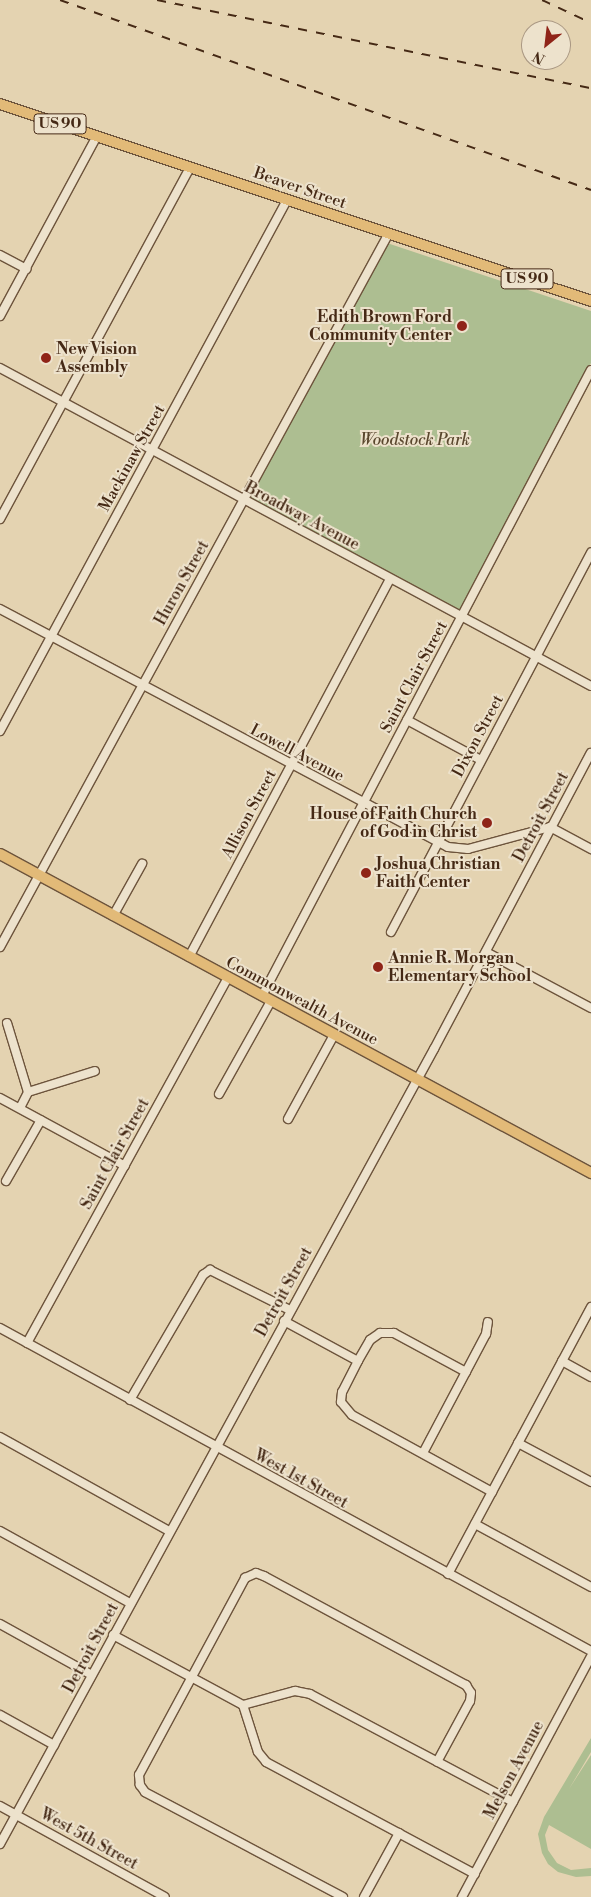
<!DOCTYPE html>
<html>
<head>
<meta charset="utf-8">
<style>
	body { margin:0 }
	#map { position:relative; width:591px; height:1897px; overflow:hidden; background:#e4d3b1; font-family:"Libre Bodoni",serif }
	div>[style] { position:absolute }
	.green>* { inset:0; background:#adbe91 }
	.roads { filter:drop-shadow(1px 0 #6d543c) drop-shadow(-1px 0 #6d543c) drop-shadow(0 1px #6d543c) drop-shadow(0 -1px #6d543c) }
	.minor>* { height:8px; margin:-4px; padding:0 4px; transform-origin:4px; border-radius:4px; background:#ede2cc }
	.major>* { height:10px; margin:-5px; padding:0 5px; transform-origin:5px; border-radius:5px; background:#e2ba78 }
	.rail>* { height:2px; margin-top:-1px; transform-origin:0; background:repeating-linear-gradient(90deg,#452915 0 9px,transparent 0 18px) }
	.dots>* { width:14px; height:14px; translate:-50% -50%; box-sizing:border-box; border:2px solid #ede2cc; border-radius:50% }
	span { translate:-50% -50%; white-space:nowrap; text-align:center; line-height:1.15; -webkit-text-stroke:4px #ede2cc; paint-order:stroke }
	.shield-label span { padding:1px 4px; background:#ede2cc; border:1px solid; border-radius:4px; -webkit-text-stroke-width:0 }
	.shield-label { font-size:15px; color:#452915; font-weight:700 }
	.street-label { font-size:16px; color:#452915 }
	.poi-label { font-size:16px; color:#452915; font-weight:700 }
	.right { translate:-100% -50%; text-align:right }
	.left { translate:0 -50%; text-align:left }
	.park-label { font-size:16px; color:#5a472e; font-style:italic }
	.north { position:absolute; left:521px; top:20px; width:50px; height:50px; box-sizing:border-box; background:#ede2cc; border:1px solid #aa9883; border-radius:50%; rotate:209deg; font-size:14px; font-weight:700; line-height:20px; text-align:center; color:#452915 }
	.north::after { content:''; display:block; margin:auto; width:18px; height:22px; background:#8f2418; clip-path:polygon(50% 0,100% 100%,50% 72%,0 100%) }
</style>
</head>
<body>
<div id="map">
	<div class="green">
		<div style="clip-path:polygon(387px 243px,591px 311px,591px 363px,460px 611px,248px 499px)"></div>
		<div style="clip-path:polygon(591px 1738px,591px 1752px,569px 1789px,591px 1755px,591px 1849px,549px 1825px,545px 1835px,548px 1850px,557px 1863px,571px 1870px,591px 1868px,591px 1876px,576px 1877px,558px 1872px,548px 1864px,542px 1853px,538px 1834px,544px 1817px)"></div>
	</div>
	<div class="roads">
		<div class="minor">
			<div style="left:0;top:255px;width:30px;rotate:28deg"></div>
			<div style="left:0;top:316px;width:204px;rotate:-61.7deg"></div>
			<div style="left:0;top:368px;width:671px;rotate:28.28deg"></div>
			<div style="left:0;top:519px;width:400px;rotate:-61.6deg"></div>
			<div style="left:0;top:609px;width:507px;rotate:27.98deg"></div>
			<div style="left:448px;top:847px;width:20px;rotate:6deg"></div>
			<div style="left:468px;top:849px;width:85px;rotate:-15deg"></div>
			<div style="left:550px;top:827px;width:47px;rotate:28.2deg"></div>
			<div style="left:407px;top:720px;width:84px;rotate:28.4deg"></div>
			<div style="left:0;top:731px;width:604px;rotate:-61.61deg"></div>
			<div style="left:113px;top:916px;width:60px;rotate:-60.9deg"></div>
			<div style="left:391px;top:932px;width:429px;rotate:-62.2deg"></div>
			<div style="left:0;top:947px;width:813px;rotate:-61.42deg"></div>
			<div style="left:486px;top:952px;width:119px;rotate:28.1deg"></div>
			<div style="left:189px;top:957px;width:428px;rotate:-62deg"></div>
			<div style="left:262px;top:996px;width:707px;rotate:-62.28deg"></div>
			<div style="left:7px;top:1023px;width:72px;rotate:73.1deg"></div>
			<div style="left:219px;top:1094px;width:107px;rotate:-60.8deg"></div>
			<div style="left:0;top:1098px;width:142px;rotate:28.5deg"></div>
			<div style="left:20px;top:1108px;width:18px;rotate:-63deg"></div>
			<div style="left:28px;top:1092px;width:70px;rotate:-17.4deg"></div>
			<div style="left:288px;top:1119px;width:96px;rotate:-61.3deg"></div>
			<div style="left:6px;top:1181px;width:70px;rotate:-60.2deg"></div>
			<div style="left:284px;top:1321px;width:84px;rotate:28.4deg"></div>
			<div style="left:0;top:1328px;width:674px;rotate:28.66deg"></div>
			<div style="left:27px;top:1343px;width:417px;rotate:-61.2deg"></div>
			<div style="left:562px;top:1361px;width:33px;rotate:29deg"></div>
			<div style="left:466px;top:1372px;width:82px;rotate:-151.6deg"></div>
			<div style="left:394px;top:1333px;width:14px;rotate:180deg"></div>
			<div style="left:380px;top:1333px;width:12px;rotate:145deg"></div>
			<div style="left:370px;top:1340px;width:24px;rotate:120deg"></div>
			<div style="left:358px;top:1361px;width:35px;rotate:117deg"></div>
			<div style="left:342px;top:1392px;width:10px;rotate:96deg"></div>
			<div style="left:341px;top:1402px;width:17px;rotate:50deg"></div>
			<div style="left:352px;top:1415px;width:160px;rotate:28.8deg"></div>
			<div style="left:130px;top:1400px;width:145px;rotate:-59.7deg"></div>
			<div style="left:203px;top:1275px;width:9px;rotate:-36deg"></div>
			<div style="left:210px;top:1270px;width:89px;rotate:26.6deg"></div>
			<div style="left:0;top:1437px;width:193px;rotate:29.1deg"></div>
			<div style="left:518px;top:1443px;width:83px;rotate:28.1deg"></div>
			<div style="left:423px;top:1453px;width:135px;rotate:-62.1deg"></div>
			<div style="left:486px;top:1334px;width:12px;rotate:-81deg"></div>
			<div style="left:475px;top:1524px;width:132px;rotate:28.5deg"></div>
			<div style="left:0;top:1531px;width:149px;rotate:29deg"></div>
			<div style="left:448px;top:1574px;width:303px;rotate:-61.8deg"></div>
			<div style="left:0;top:1624px;width:105px;rotate:29deg"></div>
			<div style="left:113px;top:1635px;width:148px;rotate:28.3deg"></div>
			<div style="left:243px;top:1705px;width:49px;rotate:72.3deg"></div>
			<div style="left:258px;top:1752px;width:13px;rotate:51deg"></div>
			<div style="left:266px;top:1762px;width:237px;rotate:28.2deg"></div>
			<div style="left:243px;top:1705px;width:54px;rotate:-15.1deg"></div>
			<div style="left:295px;top:1691px;width:15px;rotate:11deg"></div>
			<div style="left:310px;top:1694px;width:230px;rotate:28deg"></div>
			<div style="left:0;top:1715px;width:62px;rotate:29.1deg"></div>
			<div style="left:0;top:1806px;width:188px;rotate:28.9deg"></div>
			<div style="left:0;top:1844px;width:906px;rotate:-61.37deg"></div>
			<div style="left:434px;top:1049px;width:335px;rotate:-62.1deg"></div>
			<div style="left:343px;top:1897px;width:224px;rotate:-152.1deg"></div>
			<div style="left:145px;top:1792px;width:9px;rotate:-126deg"></div>
			<div style="left:140px;top:1785px;width:10px;rotate:-96deg"></div>
			<div style="left:139px;top:1775px;width:224px;rotate:-61.7deg"></div>
			<div style="left:245px;top:1578px;width:12px;rotate:-24deg"></div>
			<div style="left:256px;top:1573px;width:9px;rotate:21deg"></div>
			<div style="left:264px;top:1576px;width:230px;rotate:28.4deg"></div>
			<div style="left:466px;top:1685px;width:9px;rotate:58deg"></div>
			<div style="left:471px;top:1693px;width:8px;rotate:97deg"></div>
			<div style="left:470px;top:1701px;width:69px;rotate:118.4deg"></div>
			<div style="left:364px;top:1897px;width:73px;rotate:-61.3deg"></div>
			<div style="left:462px;top:1897px;width:273px;rotate:-61.8deg"></div>
		</div>
		<div class="major">
			<div style="left:0;top:104px;width:623px;rotate:18.43deg"></div>
			<div style="left:0;top:854px;width:672px;rotate:28.36deg"></div>
		</div>
	</div>
	<div class="rail">
		<div style="left:60px;top:0;width:564px;rotate:19.69deg"></div>
		<div style="left:157px;top:0;width:443px;rotate:11.5deg"></div>
		<div style="left:542px;top:0;width:54px;rotate:25.1deg"></div>
	</div>
	<div class="dots">
		<div style="left:462px;top:326px;background:#8f2418"></div>
		<div style="left:46px;top:358px;background:#8f2418"></div>
		<div style="left:487px;top:823px;background:#8f2418"></div>
		<div style="left:366px;top:873px;background:#8f2418"></div>
		<div style="left:378px;top:967px;background:#8f2418"></div>
	</div>
	<div class="shield-label">
		<span style="left:60px;top:124px">US 90</span>
		<span style="left:527px;top:279px">US 90</span>
	</div>
	<div class="street-label">
		<span style="left:300px;top:188px;rotate:19deg">Beaver Street</span>
		<span style="left:132px;top:458px;rotate:-61deg">Mackinaw Street</span>
		<span style="left:302px;top:516px;rotate:28deg">Broadway Avenue</span>
		<span style="left:182px;top:583px;rotate:-61deg">Huron Street</span>
		<span style="left:414px;top:677px;rotate:-62deg">Saint Clair Street</span>
		<span style="left:478px;top:736px;rotate:-62deg">Dixon Street</span>
		<span style="left:297px;top:753px;rotate:28deg">Lowell Avenue</span>
		<span style="left:249px;top:814px;rotate:-62deg">Allison Street</span>
		<span style="left:541px;top:817px;rotate:-62deg">Detroit Street</span>
		<span style="left:302px;top:1001px;rotate:28deg">Commonwealth Avenue</span>
		<span style="left:115px;top:1154px;rotate:-61deg">Saint Clair Street</span>
		<span style="left:284px;top:1292px;rotate:-61deg">Detroit Street</span>
		<span style="left:301px;top:1479px;rotate:29deg">West 1st Street</span>
		<span style="left:91px;top:1648px;rotate:-62deg">Detroit Street</span>
		<span style="left:514px;top:1770px;rotate:-62deg">Melson Avenue</span>
		<span style="left:89px;top:1839px;rotate:29deg">West 5th Street</span>
	</div>
	<div class="poi-label">
		<span class="right" style="left:452px;top:326px">Edith Brown Ford<br>Community Center</span>
		<span class="left" style="left:56px;top:358px">New Vision<br>Assembly</span>
		<span class="right" style="left:477px;top:823px">House of Faith Church<br>of God in Christ</span>
		<span class="left" style="left:376px;top:873px">Joshua Christian<br>Faith Center</span>
		<span class="left" style="left:388px;top:967px">Annie R. Morgan<br>Elementary School</span>
	</div>
	<div class="park-label">
		<span style="left:415px;top:440px">Woodstock Park</span>
	</div>
	<div class="north">N</div>
</div>
</body>
</html>
